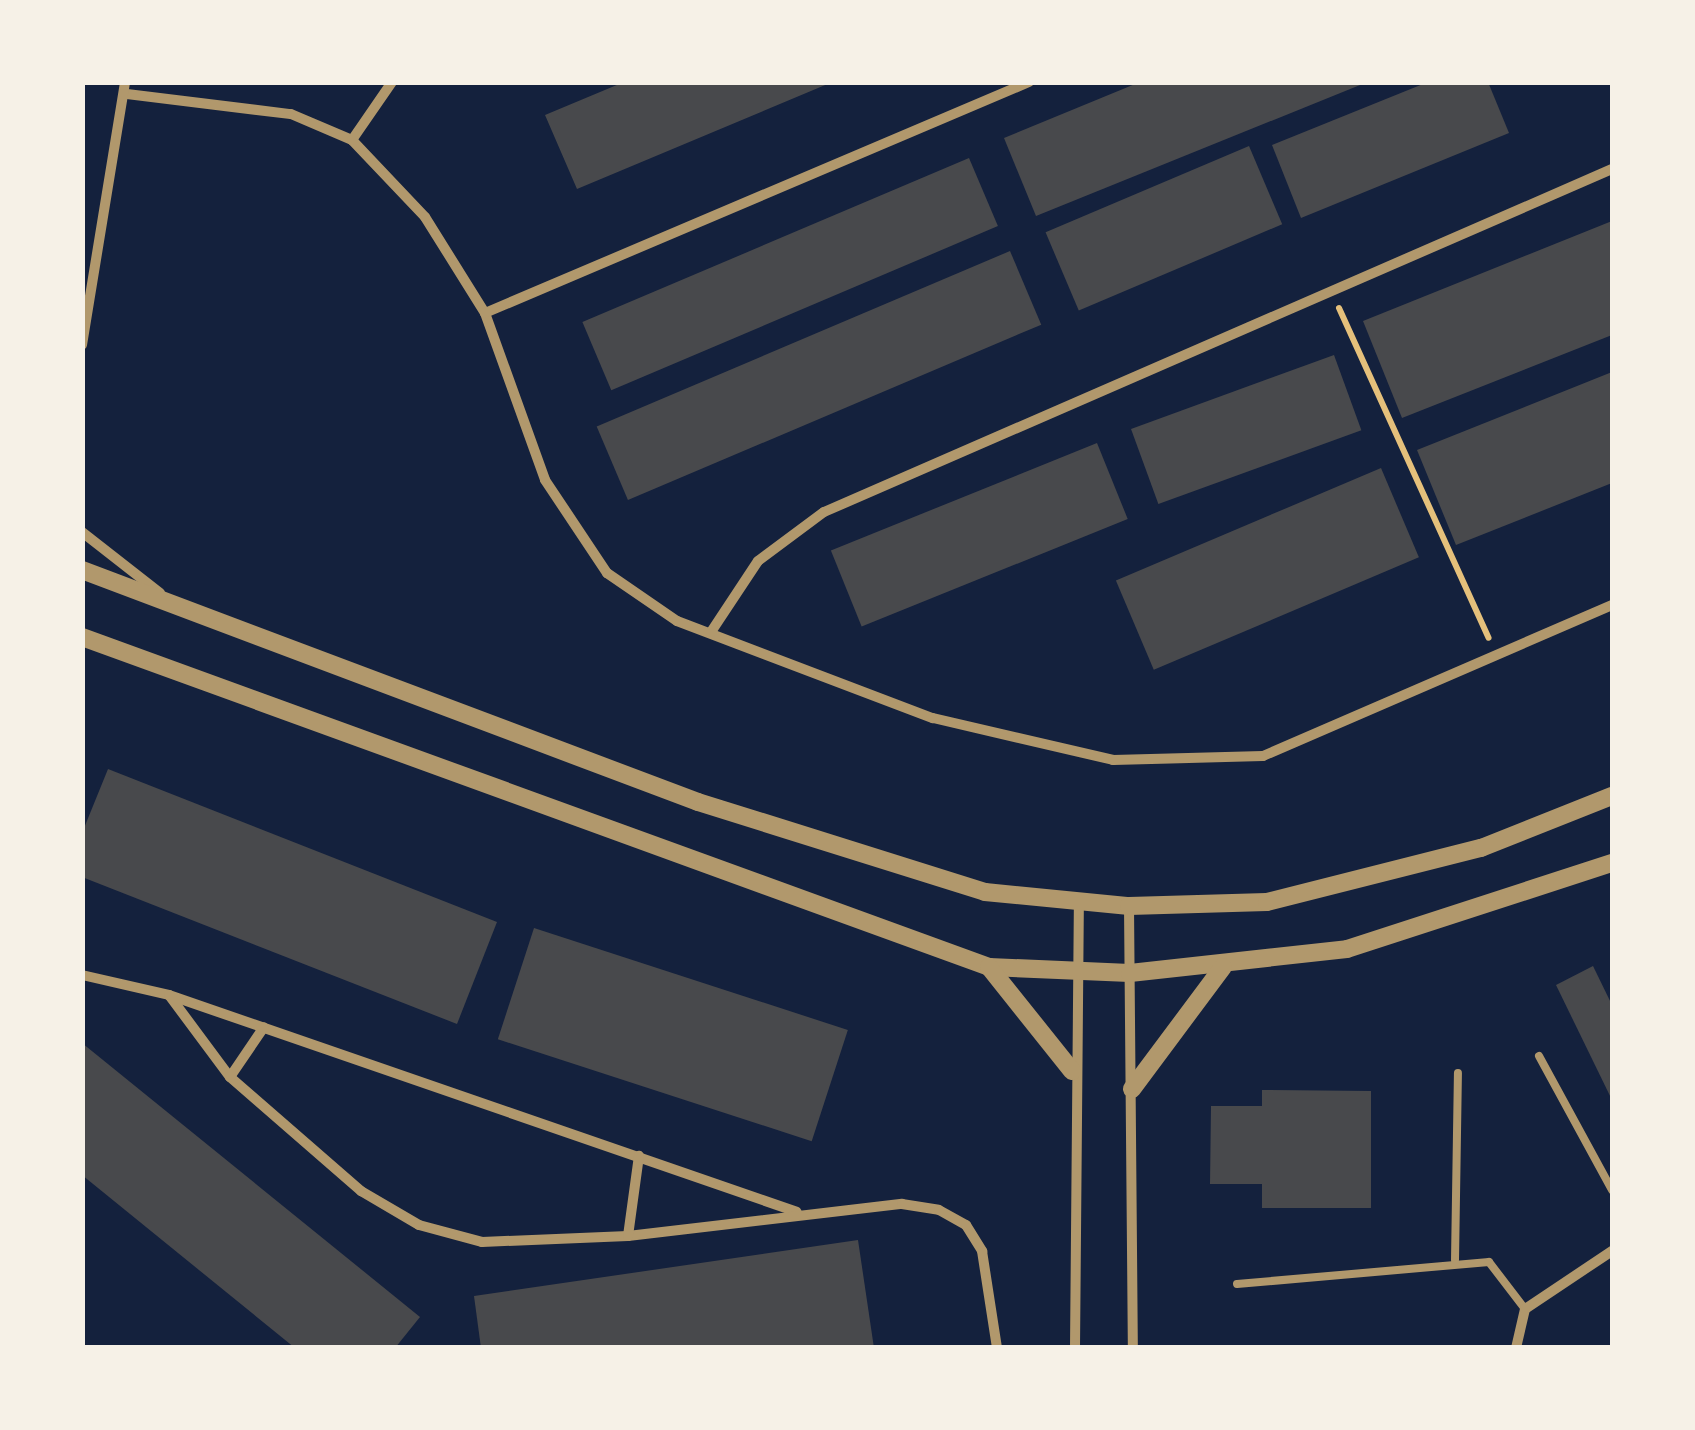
<!DOCTYPE html>
<html>
<head>
<meta charset="utf-8">
<style>
	body { margin:0 }
	#map { position:relative; width:1695px; height:1430px; overflow:hidden; background:#14213d; font-family:Ubuntu,sans-serif }
	div>[style] { position:absolute }
	.building>* { inset:0; background:#48494c; transform-origin:0 0 }
	.path>* { height:6px; margin:-3px; padding:0 3px; transform-origin:3px; border-radius:3px; background:#e5c07b }
	.service>* { height:8px; margin:-4px; padding:0 4px; transform-origin:4px; border-radius:4px; background:#b1986c }
	.minor>* { height:10px; margin:-5px; padding:0 5px; transform-origin:5px; border-radius:5px; background:#b1986c }
	.tertiary>* { height:18px; margin:-9px; padding:0 9px; transform-origin:9px; border-radius:9px; background:#b1986c }
	span { translate:-50% -50%; white-space:nowrap; text-align:center; line-height:1.15; -webkit-text-stroke:9px #f6f1e7; paint-order:stroke }
	.frame { position:absolute; inset:0; border:85px solid #f6f1e7; pointer-events:none }
</style>
</head>
<body>
<div id="map">
	<div class="building">
		<div style="clip-path:polygon(624px 82px,793px 83px,830px 83px,577px 189px,545px 115px)"></div>
		<div style="clip-path:polygon(1140px 82px,1365px 82px,1365px 83px,1036px 216px,1004px 138px)"></div>
		<div style="clip-path:polygon(1428px 82px,1488px 82px,1509px 133px,1301px 218px,1272px 145px)"></div>
		<div style="left:1249px;top:146px;width:85px;height:221px;rotate:67deg"></div>
		<div style="left:969px;top:158px;width:74px;height:420px;rotate:67deg"></div>
		<div style="clip-path:polygon(1612px 221px,1612px 335px,1402px 418px,1363px 321px)"></div>
		<div style="left:1010px;top:251px;width:80px;height:449px;rotate:67deg"></div>
		<div style="left:1334px;top:355px;width:80px;height:216px;rotate:70deg"></div>
		<div style="clip-path:polygon(1612px 372px,1612px 483px,1456px 545px,1417px 450px)"></div>
		<div style="left:1097px;top:443px;width:82px;height:287px;rotate:68deg"></div>
		<div style="left:1381px;top:468px;width:97px;height:288px;rotate:67deg"></div>
		<div style="clip-path:polygon(108px 769px,497px 922px,457px 1024px,82px 877px,82px 833px)"></div>
		<div style="left:534px;top:928px;width:330px;height:117px;rotate:18deg"></div>
		<div style="clip-path:polygon(1593px 966px,1612px 1005px,1612px 1100px,1556px 985px)"></div>
		<div style="clip-path:polygon(82px 1043px,420px 1317px,395px 1348px,295px 1348px,82px 1175px)"></div>
		<div style="clip-path:polygon(1262px 1090px,1371px 1091px,1371px 1208px,1262px 1208px,1262px 1184px,1210px 1184px,1211px 1106px,1262px 1106px)"></div>
		<div style="clip-path:polygon(858px 1240px,874px 1348px,481px 1348px,474px 1296px)"></div>
	</div>
	<div class="path">
		<div style="left:1339px;top:308px;width:362px;rotate:65.6deg"></div>
	</div>
	<div class="service">
		<div style="left:1539px;top:1056px;width:153px;rotate:61.4deg"></div>
		<div style="left:1455px;top:1260px;width:187px;rotate:-89.1deg"></div>
		<div style="left:1237px;top:1284px;width:253px;rotate:-5deg"></div>
		<div style="left:1489px;top:1262px;width:59px;rotate:52.5deg"></div>
	</div>
	<div class="minor">
		<div style="left:127px;top:94px;width:165px;rotate:7deg"></div>
		<div style="left:291px;top:114px;width:66px;rotate:23.1deg"></div>
		<div style="left:352px;top:140px;width:106px;rotate:46.5deg"></div>
		<div style="left:425px;top:217px;width:113px;rotate:58deg"></div>
		<div style="left:485px;top:313px;width:177px;rotate:70.2deg"></div>
		<div style="left:545px;top:480px;width:112px;rotate:56.3deg"></div>
		<div style="left:607px;top:573px;width:85px;rotate:34.4deg"></div>
		<div style="left:677px;top:621px;width:274px;rotate:20.8deg"></div>
		<div style="left:933px;top:718px;width:185px;rotate:13.1deg"></div>
		<div style="left:1113px;top:760px;width:150px;rotate:-1.5deg"></div>
		<div style="left:1263px;top:756px;width:380px;rotate:-23.4deg"></div>
		<div style="left:352px;top:140px;width:70px;rotate:-55.4deg"></div>
		<div style="left:485px;top:313px;width:591px;rotate:-23.01deg"></div>
		<div style="left:82px;top:345px;width:266px;rotate:-80.7deg"></div>
		<div style="left:82px;top:532px;width:99px;rotate:38deg"></div>
		<div style="left:711px;top:632px;width:85px;rotate:-56.5deg"></div>
		<div style="left:758px;top:561px;width:82px;rotate:-36.6deg"></div>
		<div style="left:824px;top:512px;width:859px;rotate:-23.52deg"></div>
		<div style="left:1129px;top:906px;width:442px;rotate:89.5deg"></div>
		<div style="left:82px;top:975px;width:89px;rotate:12.9deg"></div>
		<div style="left:169px;top:995px;width:664px;rotate:19.06deg"></div>
		<div style="left:169px;top:995px;width:102px;rotate:53.4deg"></div>
		<div style="left:230px;top:1077px;width:174px;rotate:41deg"></div>
		<div style="left:361px;top:1191px;width:67px;rotate:30.4deg"></div>
		<div style="left:419px;top:1225px;width:65px;rotate:15.1deg"></div>
		<div style="left:482px;top:1242px;width:146px;rotate:-2.4deg"></div>
		<div style="left:628px;top:1236px;width:276px;rotate:-6.7deg"></div>
		<div style="left:902px;top:1204px;width:37px;rotate:9deg"></div>
		<div style="left:939px;top:1210px;width:31px;rotate:29deg"></div>
		<div style="left:966px;top:1225px;width:31px;rotate:58deg"></div>
		<div style="left:982px;top:1251px;width:98px;rotate:81.2deg"></div>
		<div style="left:230px;top:1077px;width:60px;rotate:-55.8deg"></div>
		<div style="left:628px;top:1236px;width:81px;rotate:-82.2deg"></div>
		<div style="left:1075px;top:1348px;width:445px;rotate:-89.5deg"></div>
		<div style="left:1516px;top:1348px;width:40px;rotate:-77deg"></div>
		<div style="left:1525px;top:1309px;width:105px;rotate:-33.7deg"></div>
	</div>
	<div class="tertiary">
		<div style="left:82px;top:570px;width:658px;rotate:20.64deg"></div>
		<div style="left:698px;top:802px;width:301px;rotate:17.4deg"></div>
		<div style="left:985px;top:892px;width:145px;rotate:5.6deg"></div>
		<div style="left:1129px;top:906px;width:138px;rotate:-1.7deg"></div>
		<div style="left:1267px;top:902px;width:221px;rotate:-14.2deg"></div>
		<div style="left:1481px;top:848px;width:141px;rotate:-21.7deg"></div>
		<div style="left:82px;top:637px;width:965px;rotate:19.99deg"></div>
		<div style="left:989px;top:967px;width:141px;rotate:2.4deg"></div>
		<div style="left:1130px;top:973px;width:218px;rotate:-6.3deg"></div>
		<div style="left:1347px;top:949px;width:279px;rotate:-18deg"></div>
		<div style="left:989px;top:967px;width:133px;rotate:51.4deg"></div>
		<div style="left:1132px;top:1089px;width:152px;rotate:-53.3deg"></div>
	</div>
	<div class="frame"></div>
</div>
</body>
</html>
